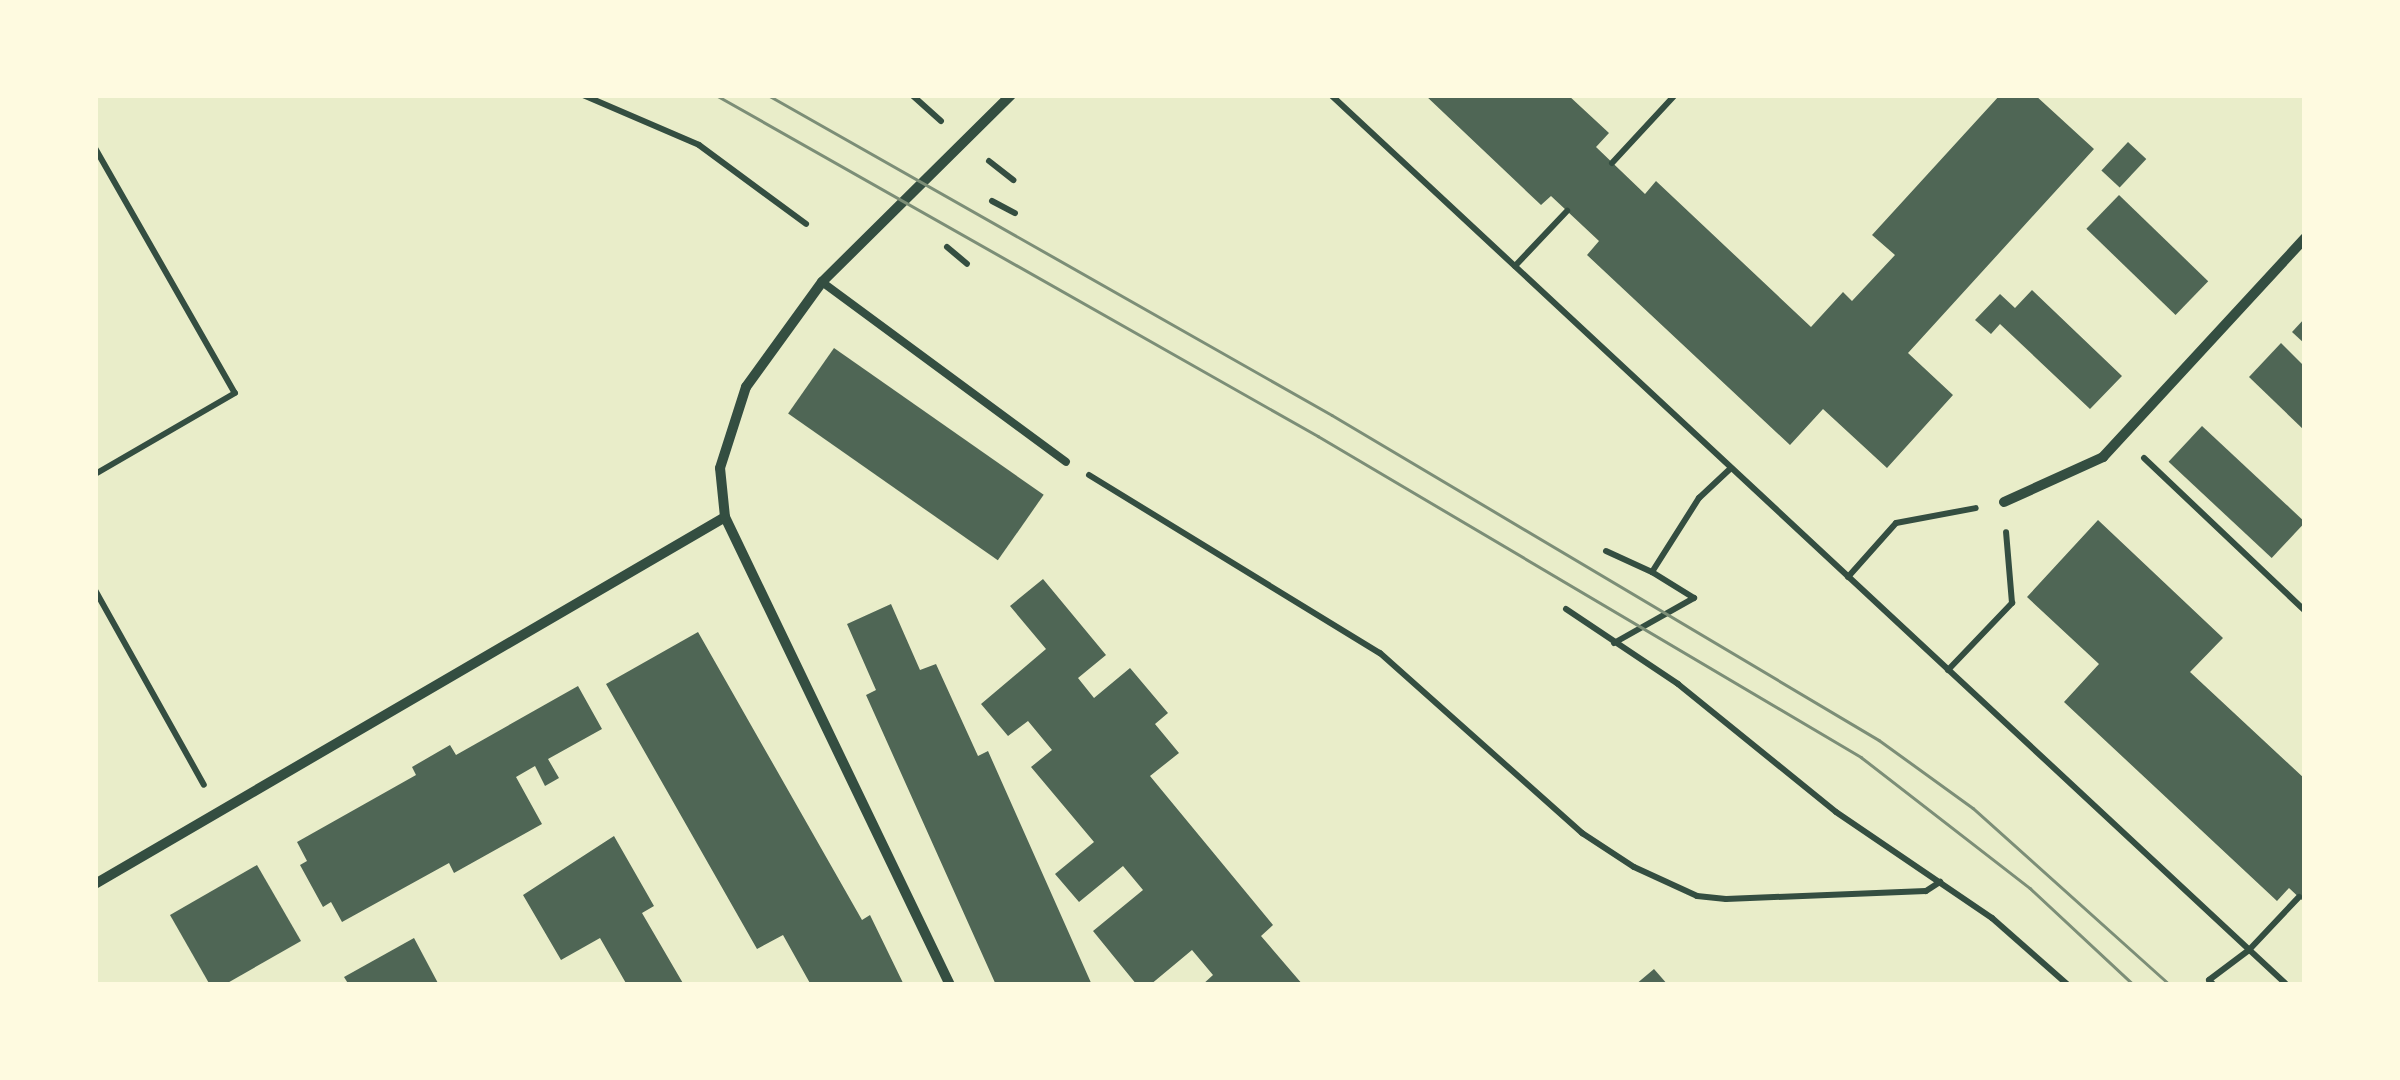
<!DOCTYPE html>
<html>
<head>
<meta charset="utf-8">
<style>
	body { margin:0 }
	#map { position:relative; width:2400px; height:1080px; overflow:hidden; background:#e9edc9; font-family:Manrope,sans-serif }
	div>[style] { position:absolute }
	.building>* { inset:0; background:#4f6655; transform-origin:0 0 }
	.path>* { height:6px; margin:-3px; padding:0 3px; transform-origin:3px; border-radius:3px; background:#344e41 }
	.service>* { height:8px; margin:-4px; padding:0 4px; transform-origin:4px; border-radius:4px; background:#344e41 }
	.minor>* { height:10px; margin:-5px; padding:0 5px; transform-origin:5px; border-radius:5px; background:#344e41 }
	.tram>* { height:2.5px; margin:-1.25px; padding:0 1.25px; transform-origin:1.25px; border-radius:1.25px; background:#7c8e77 }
	span { translate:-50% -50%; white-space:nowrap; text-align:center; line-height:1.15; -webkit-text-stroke:9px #fefae0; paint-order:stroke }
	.frame { position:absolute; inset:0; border:98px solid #fefae0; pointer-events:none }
</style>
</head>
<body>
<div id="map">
	<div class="building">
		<div style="clip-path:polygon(1425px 95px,1568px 95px,1609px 133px,1596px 147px,1645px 194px,1656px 181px,1811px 327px,1843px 292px,1852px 301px,1895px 255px,1872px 235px,2000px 95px,2035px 95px,2094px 149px,1908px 353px,1953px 395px,1887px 468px,1823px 409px,1790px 445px,1587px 255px,1599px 241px,1551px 196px,1541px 205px)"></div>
		<div style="left:2128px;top:142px;width:25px;height:39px;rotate:43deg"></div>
		<div style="left:2119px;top:195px;width:124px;height:47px;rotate:44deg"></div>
		<div style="clip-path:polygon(2032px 290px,2122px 376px,2090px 409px,2000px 324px,1991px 334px,1975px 320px,2000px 294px,2015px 308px)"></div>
		<div style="clip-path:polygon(2305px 318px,2305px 344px,2292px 332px)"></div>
		<div style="clip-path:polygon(2281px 343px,2305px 367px,2305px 431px,2249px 377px)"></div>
		<div style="left:834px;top:348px;width:256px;height:80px;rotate:35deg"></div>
		<div style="left:2202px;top:426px;width:141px;height:49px;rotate:43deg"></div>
		<div style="clip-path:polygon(2098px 520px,2223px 638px,2190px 672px,2305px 779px,2305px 903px,2289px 888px,2277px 901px,2064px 702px,2099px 664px,2027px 597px)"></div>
		<div style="clip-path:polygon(1043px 579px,1106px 655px,1078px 678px,1094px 698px,1130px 668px,1168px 713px,1155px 724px,1179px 753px,1150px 776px,1273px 925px,1261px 936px,1303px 985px,1202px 985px,1213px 975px,1192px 950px,1150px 985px,1137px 985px,1093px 931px,1143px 890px,1123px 866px,1079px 902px,1055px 874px,1094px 842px,1031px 767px,1052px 750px,1028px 721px,1008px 736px,981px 704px,1046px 649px,1010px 606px)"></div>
		<div style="clip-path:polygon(891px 604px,920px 670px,936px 664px,978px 756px,988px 751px,1092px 985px,996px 985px,866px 695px,876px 690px,847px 624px)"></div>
		<div style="clip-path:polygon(698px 632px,862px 920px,870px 915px,904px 985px,811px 985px,783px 935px,757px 949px,606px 684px)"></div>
		<div style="clip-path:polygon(578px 686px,602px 729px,548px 759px,559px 778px,545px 786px,535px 766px,516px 777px,542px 824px,454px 873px,449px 863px,342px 922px,331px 902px,323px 907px,300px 865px,307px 861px,297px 842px,416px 775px,412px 767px,450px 745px,456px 755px)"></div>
		<div style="clip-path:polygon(614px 836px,654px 906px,642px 913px,684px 985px,627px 985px,600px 938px,561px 960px,523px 895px)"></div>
		<div style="clip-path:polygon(257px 865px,301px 941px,224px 985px,210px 985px,170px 915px)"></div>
		<div style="clip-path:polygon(414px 938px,439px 985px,349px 985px,344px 977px)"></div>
		<div style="clip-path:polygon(1654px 969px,1668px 985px,1635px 985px)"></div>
	</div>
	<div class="path">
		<div style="left:583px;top:95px;width:126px;rotate:23.3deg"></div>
		<div style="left:699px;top:145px;width:133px;rotate:36.4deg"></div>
		<div style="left:912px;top:95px;width:39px;rotate:42deg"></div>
		<div style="left:1331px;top:95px;width:1306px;rotate:42.95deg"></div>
		<div style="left:95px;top:148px;width:282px;rotate:60.3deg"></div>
		<div style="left:235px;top:393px;width:162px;rotate:149.9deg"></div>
		<div style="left:989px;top:161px;width:31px;rotate:38deg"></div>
		<div style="left:1612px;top:163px;width:93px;rotate:-47.2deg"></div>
		<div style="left:992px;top:201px;width:26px;rotate:28deg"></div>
		<div style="left:947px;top:247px;width:26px;rotate:40deg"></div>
		<div style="left:1515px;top:266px;width:76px;rotate:-46.6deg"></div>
		<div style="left:2144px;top:458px;width:222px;rotate:43.5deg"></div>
		<div style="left:1089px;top:475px;width:341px;rotate:31.5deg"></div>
		<div style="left:1380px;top:653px;width:271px;rotate:41.7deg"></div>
		<div style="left:1582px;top:833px;width:62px;rotate:33.2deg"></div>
		<div style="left:1634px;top:867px;width:69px;rotate:24.7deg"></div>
		<div style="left:1697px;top:896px;width:29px;rotate:6deg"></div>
		<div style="left:1726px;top:899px;width:200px;rotate:-2.3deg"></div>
		<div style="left:1926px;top:891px;width:17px;rotate:-33deg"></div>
		<div style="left:1606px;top:551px;width:51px;rotate:24.5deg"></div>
		<div style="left:1848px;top:577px;width:72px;rotate:-48.4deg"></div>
		<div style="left:1896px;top:523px;width:81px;rotate:-10.6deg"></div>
		<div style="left:95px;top:590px;width:223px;rotate:60.8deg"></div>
		<div style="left:1566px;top:609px;width:135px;rotate:33.8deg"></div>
		<div style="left:1678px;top:684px;width:203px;rotate:39deg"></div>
		<div style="left:1836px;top:812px;width:189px;rotate:34.2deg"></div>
		<div style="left:1992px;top:918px;width:101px;rotate:41.4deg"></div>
		<div style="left:1614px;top:643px;width:92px;rotate:-29.4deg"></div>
		<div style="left:1694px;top:598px;width:49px;rotate:-148.2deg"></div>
		<div style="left:1652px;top:572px;width:88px;rotate:-57.6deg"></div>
		<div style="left:1699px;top:498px;width:42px;rotate:-43.1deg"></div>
		<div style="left:1948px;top:670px;width:93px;rotate:-46.3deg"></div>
		<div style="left:2012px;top:603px;width:71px;rotate:-94.8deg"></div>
		<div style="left:2214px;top:985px;width:7px;rotate:-135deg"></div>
		<div style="left:2209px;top:980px;width:50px;rotate:-36.9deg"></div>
		<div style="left:2249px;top:950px;width:73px;rotate:-46.7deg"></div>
	</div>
	<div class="service">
		<div style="left:822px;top:282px;width:303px;rotate:36.4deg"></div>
	</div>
	<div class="minor">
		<div style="left:2004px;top:502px;width:109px;rotate:-24.4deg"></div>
		<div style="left:2103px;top:457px;width:298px;rotate:-47.3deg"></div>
		<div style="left:95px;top:884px;width:729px;rotate:-30.22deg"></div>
		<div style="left:950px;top:985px;width:519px;rotate:-115.68deg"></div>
		<div style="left:725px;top:517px;width:49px;rotate:-95.8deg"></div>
		<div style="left:720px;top:468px;width:85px;rotate:-72.2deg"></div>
		<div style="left:746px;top:387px;width:130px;rotate:-54.1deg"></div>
		<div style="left:822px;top:282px;width:266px;rotate:-44.7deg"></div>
	</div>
	<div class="tram">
		<div style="left:716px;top:95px;width:692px;rotate:29.53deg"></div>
		<div style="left:1318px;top:436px;width:631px;rotate:30.59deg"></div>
		<div style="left:1861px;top:757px;width:214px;rotate:37.8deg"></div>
		<div style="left:2030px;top:888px;width:142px;rotate:43deg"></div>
		<div style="left:768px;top:95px;width:648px;rotate:29.57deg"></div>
		<div style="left:1332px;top:415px;width:636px;rotate:30.72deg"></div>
		<div style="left:1879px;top:740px;width:116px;rotate:35.9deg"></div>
		<div style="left:1973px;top:808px;width:265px;rotate:41.9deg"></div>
	</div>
	<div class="frame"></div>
</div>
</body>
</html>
